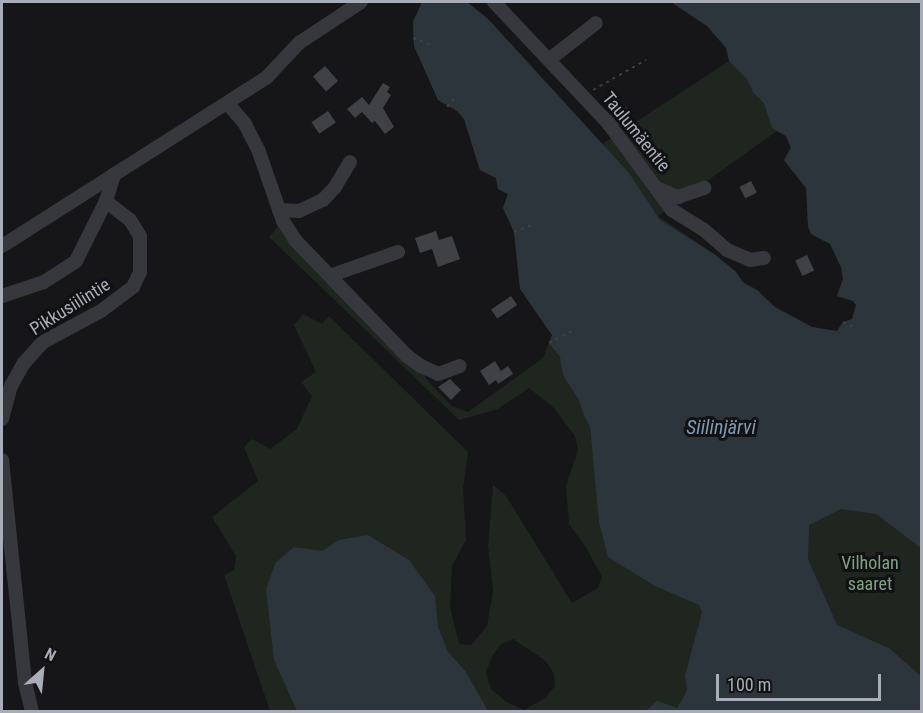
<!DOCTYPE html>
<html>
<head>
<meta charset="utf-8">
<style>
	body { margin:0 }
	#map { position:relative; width:923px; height:713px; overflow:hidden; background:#161618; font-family:"Roboto Condensed",sans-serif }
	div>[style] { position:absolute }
	.green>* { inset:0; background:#1e261f }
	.water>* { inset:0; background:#2c353c }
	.building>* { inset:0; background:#404145; transform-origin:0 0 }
	.path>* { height:2px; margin-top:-1px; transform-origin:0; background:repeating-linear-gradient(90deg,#3d3f44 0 3px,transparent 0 7.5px) }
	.minor>* { height:14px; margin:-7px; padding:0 7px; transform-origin:7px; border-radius:7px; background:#37383d }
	span { translate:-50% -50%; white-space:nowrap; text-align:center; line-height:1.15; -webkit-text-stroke:6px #111113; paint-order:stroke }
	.street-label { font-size:18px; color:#a8adb8 }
	.park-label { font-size:18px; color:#7fa381 }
	.water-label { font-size:20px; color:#7f9bb3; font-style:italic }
	.frame { position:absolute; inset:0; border:3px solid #a8adb8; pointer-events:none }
	.north { position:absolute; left:12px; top:641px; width:60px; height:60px; -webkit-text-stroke:4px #111113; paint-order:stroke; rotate:27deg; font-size:16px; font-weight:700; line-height:24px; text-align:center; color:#a8adb8 }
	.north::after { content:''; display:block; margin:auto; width:21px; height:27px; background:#a8adb8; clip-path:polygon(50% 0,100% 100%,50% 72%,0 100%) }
	.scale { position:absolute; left:716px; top:674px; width:165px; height:27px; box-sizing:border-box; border:3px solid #a8adb8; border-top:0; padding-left:8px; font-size:18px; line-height:21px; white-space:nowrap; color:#a8adb8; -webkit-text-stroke:4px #111113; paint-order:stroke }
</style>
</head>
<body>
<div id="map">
	<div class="green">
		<div style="clip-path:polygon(evenodd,422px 2px,467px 2px,488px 19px,602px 144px,729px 61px,727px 48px,707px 26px,671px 2px,733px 2px,872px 287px,705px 580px,735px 711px,270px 711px,224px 575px,234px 570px,236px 556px,212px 517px,258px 481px,244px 447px,252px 439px,270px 449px,297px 429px,312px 396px,301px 382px,316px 372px,294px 325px,303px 314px,322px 324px,329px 316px,468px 452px,463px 489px,466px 540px,452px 566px,450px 607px,459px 644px,471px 645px,487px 626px,493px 591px,488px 545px,493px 485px,506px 496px,572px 603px,598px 588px,602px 577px,587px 549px,569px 524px,566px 486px,578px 450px,575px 436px,554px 408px,529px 388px,498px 409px,459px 420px,269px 237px,283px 221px,421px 366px,426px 379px,452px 406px,468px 412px,543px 358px,552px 335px,520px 289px,514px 232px,503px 208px,508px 194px,498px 189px,496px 178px,480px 170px,464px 119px,457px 111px,438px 100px,414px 46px,413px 22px,422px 2px,777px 131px,786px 136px,791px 147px,784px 160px,806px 188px,808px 226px,811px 234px,830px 244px,841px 267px,843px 279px,837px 296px,853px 301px,856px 305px,852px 319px,843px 322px,837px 331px,812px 327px,775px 307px,757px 290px,744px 283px,735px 271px,714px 254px,658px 216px,777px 131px,422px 2px,513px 639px,546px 661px,554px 674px,555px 686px,545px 698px,524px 710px,505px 701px,491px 689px,486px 673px,492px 656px,501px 644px,513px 639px)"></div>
		<div style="clip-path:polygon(921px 502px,921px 676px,889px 648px,838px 626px,859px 679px,786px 511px)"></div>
	</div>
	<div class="water">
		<div style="clip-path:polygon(422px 2px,467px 2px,488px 19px,629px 173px,660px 220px,714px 254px,735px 271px,744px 283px,757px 290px,775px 307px,812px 327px,837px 331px,843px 322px,852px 319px,856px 305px,853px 301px,837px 296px,843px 279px,841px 267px,830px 244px,811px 234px,808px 226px,806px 188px,784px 160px,791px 148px,786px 136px,772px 128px,764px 103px,753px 92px,747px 79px,729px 61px,726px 48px,707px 26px,671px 2px,921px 2px,921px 548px,876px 514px,841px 509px,809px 525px,808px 559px,837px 625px,889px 648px,921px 676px,921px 711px,646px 711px,657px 701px,677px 708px,684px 697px,687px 689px,685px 676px,702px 612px,699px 605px,655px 586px,608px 557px,599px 522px,590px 426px,584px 416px,579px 400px,563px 375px,560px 357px,549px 343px,552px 335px,520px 289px,514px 232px,503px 208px,508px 194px,498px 189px,496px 178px,480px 170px,464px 119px,457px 111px,438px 100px,414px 46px,413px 22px)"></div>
		<div style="clip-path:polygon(368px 535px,409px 560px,435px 596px,438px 627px,448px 652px,466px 672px,488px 711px,297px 711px,274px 660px,266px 589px,276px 562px,294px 547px,322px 551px,339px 540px)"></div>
	</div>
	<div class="building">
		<div style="left:325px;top:66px;width:20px;height:16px;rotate:49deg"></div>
		<div style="clip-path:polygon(383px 83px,390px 87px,387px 92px,391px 95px,383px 108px,394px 127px,385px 134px,375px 121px,372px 123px,362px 112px,355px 118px,347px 109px,362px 97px,369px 105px)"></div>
		<div style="left:328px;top:111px;width:14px;height:20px;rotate:56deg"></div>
		<div style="left:751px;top:181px;width:13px;height:13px;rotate:63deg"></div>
		<div style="clip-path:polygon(436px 231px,439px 240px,452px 236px,460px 259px,438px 267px,432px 249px,420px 253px,415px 238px)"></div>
		<div style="left:807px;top:255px;width:17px;height:13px;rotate:65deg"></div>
		<div style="left:511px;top:296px;width:11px;height:24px;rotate:56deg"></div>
		<div style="clip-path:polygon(495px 361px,501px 371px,508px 366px,513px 374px,498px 384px,496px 380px,489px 385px,480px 371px)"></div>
		<div style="clip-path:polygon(450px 379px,461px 390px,451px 400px,438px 387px)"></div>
	</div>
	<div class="path">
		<div style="left:413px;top:38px;width:20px;rotate:20deg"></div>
		<div style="left:593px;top:90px;width:61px;rotate:-29.5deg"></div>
		<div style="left:447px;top:107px;width:14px;rotate:-51deg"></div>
		<div style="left:514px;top:232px;width:18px;rotate:-22deg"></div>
		<div style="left:843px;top:322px;width:14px;rotate:25deg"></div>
		<div style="left:549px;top:343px;width:26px;rotate:-28deg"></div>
	</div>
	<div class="minor">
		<div style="left:494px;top:2px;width:168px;rotate:46.7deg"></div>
		<div style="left:609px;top:124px;width:107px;rotate:53.8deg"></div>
		<div style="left:672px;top:210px;width:36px;rotate:32deg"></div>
		<div style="left:703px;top:229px;width:32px;rotate:41deg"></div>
		<div style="left:727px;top:250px;width:25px;rotate:23deg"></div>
		<div style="left:750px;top:260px;width:14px;rotate:-8deg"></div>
		<div style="left:550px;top:59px;width:58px;rotate:-38deg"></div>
		<div style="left:227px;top:103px;width:28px;rotate:49deg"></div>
		<div style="left:245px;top:124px;width:31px;rotate:63deg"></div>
		<div style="left:259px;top:152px;width:73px;rotate:70.8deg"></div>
		<div style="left:283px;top:221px;width:24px;rotate:57deg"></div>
		<div style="left:296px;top:241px;width:160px;rotate:46deg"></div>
		<div style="left:407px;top:356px;width:17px;rotate:36deg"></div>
		<div style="left:421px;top:366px;width:19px;rotate:25deg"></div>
		<div style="left:438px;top:374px;width:23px;rotate:-20deg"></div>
		<div style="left:609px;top:124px;width:18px;rotate:-34deg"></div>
		<div style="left:659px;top:189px;width:21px;rotate:23deg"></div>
		<div style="left:678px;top:197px;width:28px;rotate:-19deg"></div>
		<div style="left:279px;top:210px;width:20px;rotate:3deg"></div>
		<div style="left:299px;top:211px;width:26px;rotate:-25deg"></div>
		<div style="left:323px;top:200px;width:18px;rotate:-47deg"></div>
		<div style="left:335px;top:187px;width:29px;rotate:-59deg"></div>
		<div style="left:2px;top:246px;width:314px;rotate:-32.5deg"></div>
		<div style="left:267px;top:77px;width:47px;rotate:-46.7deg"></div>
		<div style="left:299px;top:43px;width:74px;rotate:-33.5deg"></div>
		<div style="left:332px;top:275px;width:70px;rotate:-19.2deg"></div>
		<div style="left:2px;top:296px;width:44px;rotate:-18.4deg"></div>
		<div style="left:44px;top:282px;width:38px;rotate:-33deg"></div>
		<div style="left:76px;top:261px;width:67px;rotate:-63.4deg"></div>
		<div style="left:106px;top:201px;width:28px;rotate:-73deg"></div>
		<div style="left:2px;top:419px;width:34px;rotate:-75deg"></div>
		<div style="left:11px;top:386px;width:26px;rotate:-61deg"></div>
		<div style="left:24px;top:363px;width:28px;rotate:-48deg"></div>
		<div style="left:43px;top:342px;width:66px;rotate:-28.1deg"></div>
		<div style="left:101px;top:311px;width:40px;rotate:-37deg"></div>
		<div style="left:133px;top:287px;width:17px;rotate:-65deg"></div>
		<div style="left:140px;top:272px;width:36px;rotate:-90deg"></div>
		<div style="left:140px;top:236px;width:19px;rotate:-122deg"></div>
		<div style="left:130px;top:220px;width:31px;rotate:-142deg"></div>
		<div style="left:2px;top:460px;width:224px;rotate:84.1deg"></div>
		<div style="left:25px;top:683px;width:30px;rotate:76deg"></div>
	</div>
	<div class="street-label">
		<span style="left:636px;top:132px;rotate:51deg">Taulumäentie</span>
		<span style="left:70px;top:307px;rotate:-32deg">Pikkusiilintie</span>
	</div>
	<div class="park-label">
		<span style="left:870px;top:574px">Vilholan<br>saaret</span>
	</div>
	<div class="water-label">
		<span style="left:721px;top:427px">Siilinjärvi</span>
	</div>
	<div class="frame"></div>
	<div class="north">N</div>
	<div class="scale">100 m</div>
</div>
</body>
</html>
